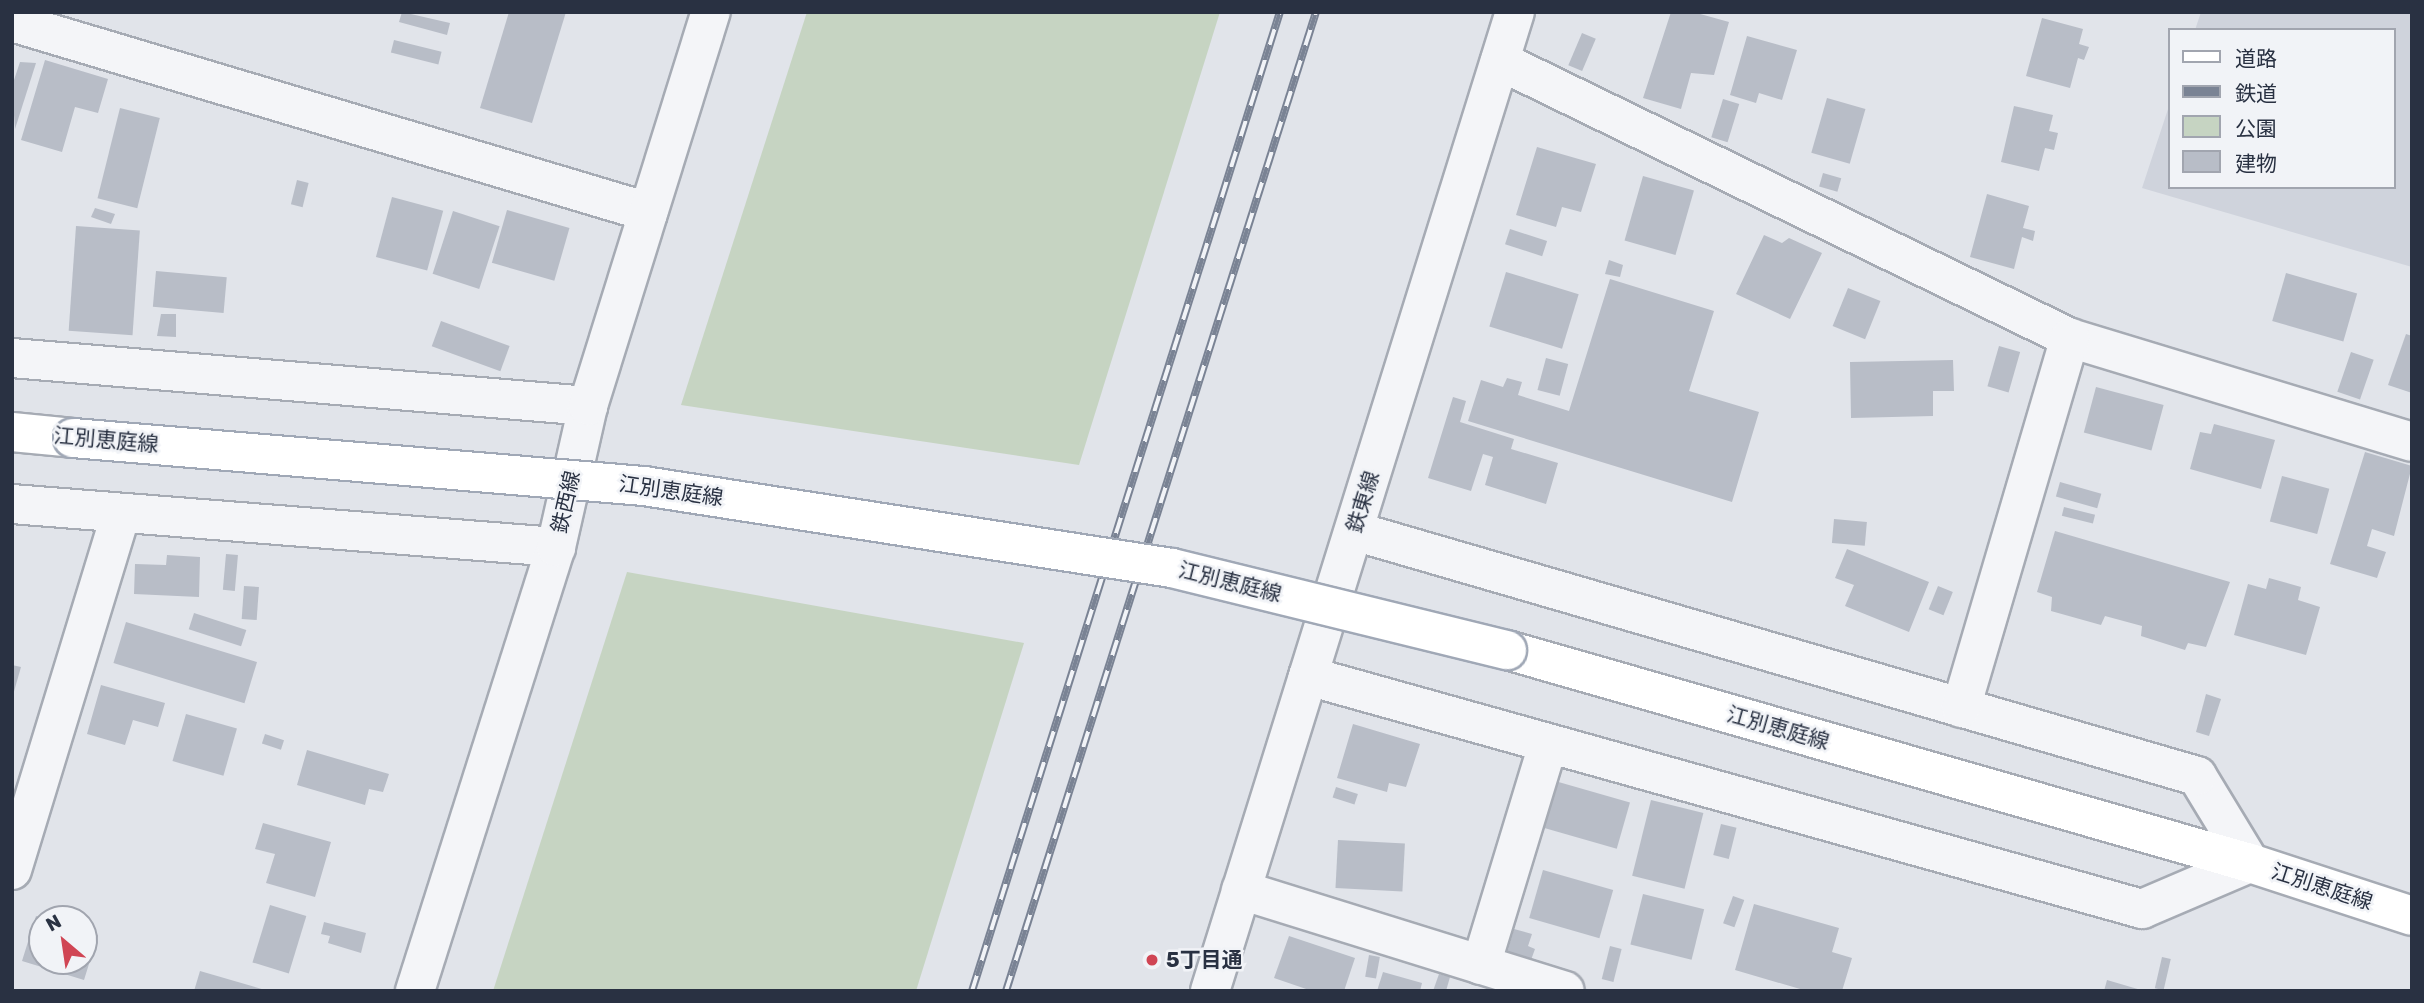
<!DOCTYPE html>
<html>
<head>
<meta charset="utf-8">
<style>
	body { margin:0 }
	#map { position:relative; width:2424px; height:1003px; overflow:hidden; background:#e1e4ea; font-family:Rubik,"Noto Sans JP",sans-serif }
	div>[style] { position:absolute }
	.built>* { inset:0; background:#cfd3dc }
	.green>* { inset:0; background:#c6d4c2 }
	.building>* { inset:0; background:#b8bdc7; transform-origin:0 0 }
	.roads { filter:drop-shadow(2px 0 #a6abb4) drop-shadow(-2px 0 #a6abb4) drop-shadow(0 2px #a6abb4) drop-shadow(0 -2px #a6abb4) }
	.minor>* { height:38px; margin:-19px; padding:0 19px; transform-origin:19px; border-radius:19px; background:#f4f5f8 }
	.major>* { height:38px; margin:-19px; padding:0 19px; transform-origin:19px; border-radius:19px; background:#fff }
	.rail>* { height:8px; margin-top:-4px; transform-origin:0; background:repeating-linear-gradient(90deg,#f1f3f7 0 16px,#7a8394 0 32px); box-sizing:border-box; border-block:2px solid #7a8394 }
	.bridges { filter:drop-shadow(2px 0 #a0a8b6) drop-shadow(-2px 0 #a0a8b6) drop-shadow(0 2px #a0a8b6) drop-shadow(0 -2px #a0a8b6) }
	.major-bridge>* { height:38px; margin:-19px; padding:0 19px; transform-origin:19px; border-radius:19px; background:#fff }
	.dots>* { width:19px; height:19px; translate:-50% -50%; box-sizing:border-box; border:4px solid #f1f3f7; border-radius:50% }
	span { translate:-50% -50%; white-space:nowrap; text-align:center; line-height:1.15; -webkit-text-stroke:5px #f1f3f7; paint-order:stroke }
	.street-label { font-size:21px; color:#293142 }
	.poi-label { font-size:21px; color:#293142; font-weight:700 }
	.left { translate:0 -50%; text-align:left }
	.frame { position:absolute; inset:0; border:14px solid #293142; pointer-events:none }
	.legend { position:absolute; left:2168px; top:28px; width:228px; height:161px; box-sizing:border-box; background:#f1f3f7; border:2px solid #a1a5af; margin:0; padding:9px 12px; list-style:none; font-size:21px; color:#293142 }
	.legend li { display:flex; align-items:center; gap:14px; height:35px }
	.legend b { width:35px; border:2px solid #a1a5af }
	.north { position:absolute; left:28px; top:905px; width:70px; height:70px; box-sizing:border-box; background:#f1f3f7; border:2px solid #a1a5af; border-radius:50%; rotate:331deg; font-size:19px; font-weight:700; line-height:28px; text-align:center; color:#293142 }
	.north::after { content:''; display:block; margin:auto; width:24px; height:32px; background:#d04554; clip-path:polygon(50% 0,100% 100%,50% 72%,0 100%) }
</style>
</head>
<body>
<div id="map">
	<div class="built">
		<div style="clip-path:polygon(2201px 12px,2412px 12px,2412px 267px,2142px 188px,2170px 103px,2170px 187px,2394px 187px,2394px 30px,2195px 30px)"></div>
	</div>
	<div class="green">
		<div style="clip-path:polygon(807px 12px,1220px 12px,1079px 465px,681px 405px)"></div>
		<div style="clip-path:polygon(627px 572px,1024px 643px,916px 991px,493px 991px)"></div>
	</div>
	<div class="building">
		<div style="clip-path:polygon(402px 12px,450px 23px,447px 35px,399px 22px)"></div>
		<div style="clip-path:polygon(509px 12px,566px 12px,532px 123px,480px 108px)"></div>
		<div style="clip-path:polygon(1671px 12px,1693px 12px,1729px 22px,1714px 75px,1691px 73px,1681px 109px,1643px 98px)"></div>
		<div style="clip-path:polygon(2042px 18px,2083px 29px,2079px 44px,2089px 47px,2084px 60px,2078px 58px,2070px 88px,2026px 76px)"></div>
		<div style="left:1582px;top:33px;width:15px;height:35px;rotate:23deg"></div>
		<div style="clip-path:polygon(1747px 36px,1797px 50px,1782px 100px,1759px 93px,1756px 103px,1730px 95px)"></div>
		<div style="left:394px;top:40px;width:49px;height:13px;rotate:14deg"></div>
		<div style="clip-path:polygon(45px 60px,108px 79px,98px 113px,75px 107px,62px 152px,21px 140px)"></div>
		<div style="clip-path:polygon(20px 62px,36px 63px,15px 129px,12px 86px)"></div>
		<div style="left:1827px;top:98px;width:40px;height:57px;rotate:16deg"></div>
		<div style="left:1723px;top:99px;width:17px;height:40px;rotate:17deg"></div>
		<div style="clip-path:polygon(2014px 106px,2053px 115px,2049px 131px,2058px 133px,2054px 150px,2045px 148px,2039px 171px,2001px 162px)"></div>
		<div style="left:120px;top:108px;width:41px;height:93px;rotate:14deg"></div>
		<div style="clip-path:polygon(1537px 147px,1596px 164px,1581px 212px,1562px 207px,1556px 227px,1516px 215px)"></div>
		<div style="left:1823px;top:173px;width:19px;height:14px;rotate:16deg"></div>
		<div style="left:1643px;top:176px;width:53px;height:67px;rotate:16deg"></div>
		<div style="left:297px;top:180px;width:12px;height:25px;rotate:14deg"></div>
		<div style="clip-path:polygon(1987px 194px,2029px 206px,2023px 228px,2035px 231px,2033px 241px,2022px 237px,2014px 269px,1970px 257px)"></div>
		<div style="left:392px;top:197px;width:53px;height:62px;rotate:15deg"></div>
		<div style="clip-path:polygon(95px 208px,115px 214px,111px 224px,91px 217px)"></div>
		<div style="left:507px;top:210px;width:65px;height:55px;rotate:16deg"></div>
		<div style="left:453px;top:211px;width:49px;height:66px;rotate:18deg"></div>
		<div style="left:76px;top:226px;width:64px;height:105px;rotate:4deg"></div>
		<div style="left:1510px;top:229px;width:39px;height:16px;rotate:18deg"></div>
		<div style="clip-path:polygon(1764px 235px,1782px 243px,1789px 238px,1822px 253px,1790px 319px,1736px 294px)"></div>
		<div style="clip-path:polygon(1609px 260px,1623px 265px,1620px 277px,1605px 274px)"></div>
		<div style="left:156px;top:271px;width:71px;height:36px;rotate:5deg"></div>
		<div style="left:1506px;top:272px;width:76px;height:57px;rotate:17deg"></div>
		<div style="left:2286px;top:273px;width:74px;height:50px;rotate:16deg"></div>
		<div style="clip-path:polygon(1610px 279px,1714px 311px,1689px 391px,1759px 412px,1732px 502px,1468px 421px,1481px 380px,1503px 387px,1507px 378px,1522px 382px,1518px 395px,1569px 411px)"></div>
		<div style="left:1848px;top:288px;width:35px;height:41px;rotate:22deg"></div>
		<div style="clip-path:polygon(161px 314px,176px 314px,176px 337px,157px 336px)"></div>
		<div style="left:441px;top:321px;width:73px;height:27px;rotate:20deg"></div>
		<div style="clip-path:polygon(2406px 334px,2412px 336px,2412px 393px,2388px 385px)"></div>
		<div style="left:1999px;top:346px;width:22px;height:42px;rotate:16deg"></div>
		<div style="left:2351px;top:352px;width:24px;height:42px;rotate:19deg"></div>
		<div style="left:1546px;top:358px;width:23px;height:33px;rotate:15deg"></div>
		<div style="clip-path:polygon(1953px 360px,1954px 391px,1933px 391px,1933px 416px,1851px 418px,1850px 362px)"></div>
		<div style="left:2096px;top:387px;width:70px;height:47px;rotate:15deg"></div>
		<div style="clip-path:polygon(1453px 397px,1466px 401px,1460px 422px,1514px 439px,1511px 449px,1558px 463px,1546px 504px,1485px 485px,1493px 457px,1483px 454px,1471px 491px,1428px 478px)"></div>
		<div style="clip-path:polygon(2214px 424px,2275px 440px,2261px 489px,2190px 469px,2200px 432px,2211px 434px)"></div>
		<div style="clip-path:polygon(2365px 452px,2412px 466px,2394px 536px,2372px 529px,2367px 546px,2386px 552px,2377px 578px,2330px 564px)"></div>
		<div style="left:2282px;top:476px;width:49px;height:47px;rotate:15deg"></div>
		<div style="left:2060px;top:482px;width:43px;height:15px;rotate:16deg"></div>
		<div style="left:2064px;top:507px;width:32px;height:9px;rotate:14deg"></div>
		<div style="left:1834px;top:519px;width:33px;height:24px;rotate:5deg"></div>
		<div style="clip-path:polygon(2055px 531px,2230px 582px,2206px 647px,2188px 643px,2185px 650px,2141px 636px,2142px 626px,2105px 616px,2101px 625px,2051px 611px,2052px 597px,2037px 592px)"></div>
		<div style="clip-path:polygon(1847px 549px,1929px 582px,1909px 632px,1845px 606px,1854px 585px,1835px 578px)"></div>
		<div style="left:226px;top:554px;width:12px;height:36px;rotate:5deg"></div>
		<div style="clip-path:polygon(167px 555px,200px 557px,199px 597px,134px 594px,135px 564px,166px 565px)"></div>
		<div style="clip-path:polygon(2269px 578px,2301px 587px,2298px 600px,2320px 607px,2306px 655px,2234px 635px,2248px 584px,2266px 589px)"></div>
		<div style="left:244px;top:586px;width:15px;height:33px;rotate:4deg"></div>
		<div style="left:1938px;top:586px;width:16px;height:25px;rotate:22deg"></div>
		<div style="left:194px;top:613px;width:55px;height:17px;rotate:18deg"></div>
		<div style="left:126px;top:622px;width:137px;height:43px;rotate:17deg"></div>
		<div style="clip-path:polygon(12px 665px,21px 667px,13px 695px,12px 695px)"></div>
		<div style="clip-path:polygon(101px 685px,165px 703px,158px 727px,133px 720px,125px 745px,87px 734px)"></div>
		<div style="clip-path:polygon(2206px 694px,2221px 699px,2209px 736px,2196px 732px)"></div>
		<div style="left:186px;top:714px;width:53px;height:49px;rotate:16deg"></div>
		<div style="clip-path:polygon(1353px 724px,1420px 744px,1406px 787px,1389px 783px,1387px 792px,1337px 778px)"></div>
		<div style="left:265px;top:734px;width:20px;height:10px;rotate:18deg"></div>
		<div style="clip-path:polygon(307px 750px,389px 774px,383px 792px,369px 789px,365px 805px,297px 785px)"></div>
		<div style="left:1555px;top:781px;width:78px;height:48px;rotate:16deg"></div>
		<div style="left:1336px;top:787px;width:23px;height:11px;rotate:18deg"></div>
		<div style="left:1651px;top:800px;width:54px;height:78px;rotate:14deg"></div>
		<div style="clip-path:polygon(263px 823px,331px 842px,315px 897px,266px 883px,275px 854px,255px 849px)"></div>
		<div style="left:1721px;top:824px;width:16px;height:32px;rotate:14deg"></div>
		<div style="left:1338px;top:840px;width:67px;height:48px;rotate:3deg"></div>
		<div style="left:1543px;top:870px;width:73px;height:50px;rotate:16deg"></div>
		<div style="left:1643px;top:894px;width:63px;height:52px;rotate:14deg"></div>
		<div style="left:1733px;top:896px;width:12px;height:29px;rotate:20deg"></div>
		<div style="clip-path:polygon(1754px 904px,1839px 928px,1832px 952px,1852px 958px,1842px 991px,1807px 991px,1735px 970px)"></div>
		<div style="left:270px;top:905px;width:38px;height:60px;rotate:17deg"></div>
		<div style="clip-path:polygon(36px 916px,42px 918px,42px 961px,84px 961px,84px 931px,98px 935px,84px 980px,22px 961px)"></div>
		<div style="clip-path:polygon(324px 922px,366px 933px,361px 953px,328px 943px,330px 936px,321px 934px)"></div>
		<div style="clip-path:polygon(1514px 929px,1532px 934px,1528px 946px,1535px 949px,1531px 960px,1507px 953px)"></div>
		<div style="clip-path:polygon(1289px 936px,1355px 958px,1344px 991px,1312px 991px,1274px 978px)"></div>
		<div style="left:1610px;top:946px;width:12px;height:34px;rotate:14deg"></div>
		<div style="left:1369px;top:955px;width:11px;height:22px;rotate:10deg"></div>
		<div style="left:2162px;top:957px;width:9px;height:32px;rotate:13deg"></div>
		<div style="clip-path:polygon(200px 971px,265px 990px,265px 991px,194px 991px)"></div>
		<div style="clip-path:polygon(1383px 972px,1422px 983px,1420px 991px,1377px 991px)"></div>
		<div style="clip-path:polygon(1439px 974px,1450px 977px,1446px 991px,1433px 991px)"></div>
		<div style="clip-path:polygon(2107px 980px,2141px 990px,2141px 991px,2104px 991px)"></div>
	</div>
	<div class="roads">
		<div class="minor">
			<div style="left:12px;top:22px;width:664px;rotate:16.63deg"></div>
			<div style="left:1500px;top:61px;width:634px;rotate:25.92deg"></div>
			<div style="left:2070px;top:338px;width:357px;rotate:16.9deg"></div>
			<div style="left:12px;top:358px;width:578px;rotate:4.76deg"></div>
			<div style="left:12px;top:504px;width:546px;rotate:4.52deg"></div>
			<div style="left:1308px;top:676px;width:866px;rotate:15.61deg"></div>
			<div style="left:2142px;top:909px;width:117px;rotate:-23.1deg"></div>
			<div style="left:2250px;top:863px;width:102px;rotate:-121.3deg"></div>
			<div style="left:2197px;top:776px;width:878px;rotate:-163.79deg"></div>
			<div style="left:1961px;top:708px;width:386px;rotate:-73.6deg"></div>
			<div style="left:12px;top:870px;width:373px;rotate:-73deg"></div>
			<div style="left:1241px;top:890px;width:339px;rotate:17.3deg"></div>
			<div style="left:1481px;top:965px;width:231px;rotate:-73.1deg"></div>
			<div style="left:415px;top:991px;width:466px;rotate:-72.4deg"></div>
			<div style="left:556px;top:547px;width:145px;rotate:-77.2deg"></div>
			<div style="left:588px;top:406px;width:413px;rotate:-72.7deg"></div>
			<div style="left:1210px;top:991px;width:1025px;rotate:-72.7deg"></div>
		</div>
		<div class="major">
			<div style="left:12px;top:432px;width:61px;rotate:5.6deg"></div>
			<div style="left:1507px;top:650px;width:773px;rotate:16deg"></div>
			<div style="left:2250px;top:863px;width:170px;rotate:18.1deg"></div>
		</div>
	</div>
	<div class="rail">
		<div style="left:972px;top:991px;width:1026px;rotate:-72.54deg"></div>
		<div style="left:1006px;top:991px;width:1027px;rotate:-72.43deg"></div>
	</div>
	<div class="bridges">
		<div class="major-bridge">
			<div style="left:73px;top:438px;width:573px;rotate:4.81deg"></div>
			<div style="left:644px;top:486px;width:534px;rotate:8.83deg"></div>
			<div style="left:1172px;top:568px;width:345px;rotate:13.8deg"></div>
		</div>
	</div>
	<div class="dots">
		<div style="left:1152px;top:960px;background:#d04554"></div>
	</div>
	<div class="street-label">
		<span style="left:106px;top:440px;rotate:5deg">江別恵庭線</span>
		<span style="left:671px;top:491px;rotate:8deg">江別恵庭線</span>
		<span style="left:566px;top:502px;rotate:-77deg">鉄西線</span>
		<span style="left:1363px;top:502px;rotate:-73deg">鉄東線</span>
		<span style="left:1230px;top:582px;rotate:14deg">江別恵庭線</span>
		<span style="left:1778px;top:728px;rotate:16deg">江別恵庭線</span>
		<span style="left:2322px;top:887px;rotate:18deg">江別恵庭線</span>
	</div>
	<div class="poi-label">
		<span class="left" style="left:1166px;top:960px">5丁目通</span>
	</div>
	<div class="frame"></div>
	<ul class="legend">
	<li><b style="height:9px;background:#fff"></b>道路</li>
	<li><b style="height:9px;background:#7a8394"></b>鉄道</li>
	<li><b style="height:19px;background:#c6d4c2"></b>公園</li>
	<li><b style="height:19px;background:#b8bdc7"></b>建物</li>
	</ul>
	<div class="north">N</div>
</div>
</body>
</html>
